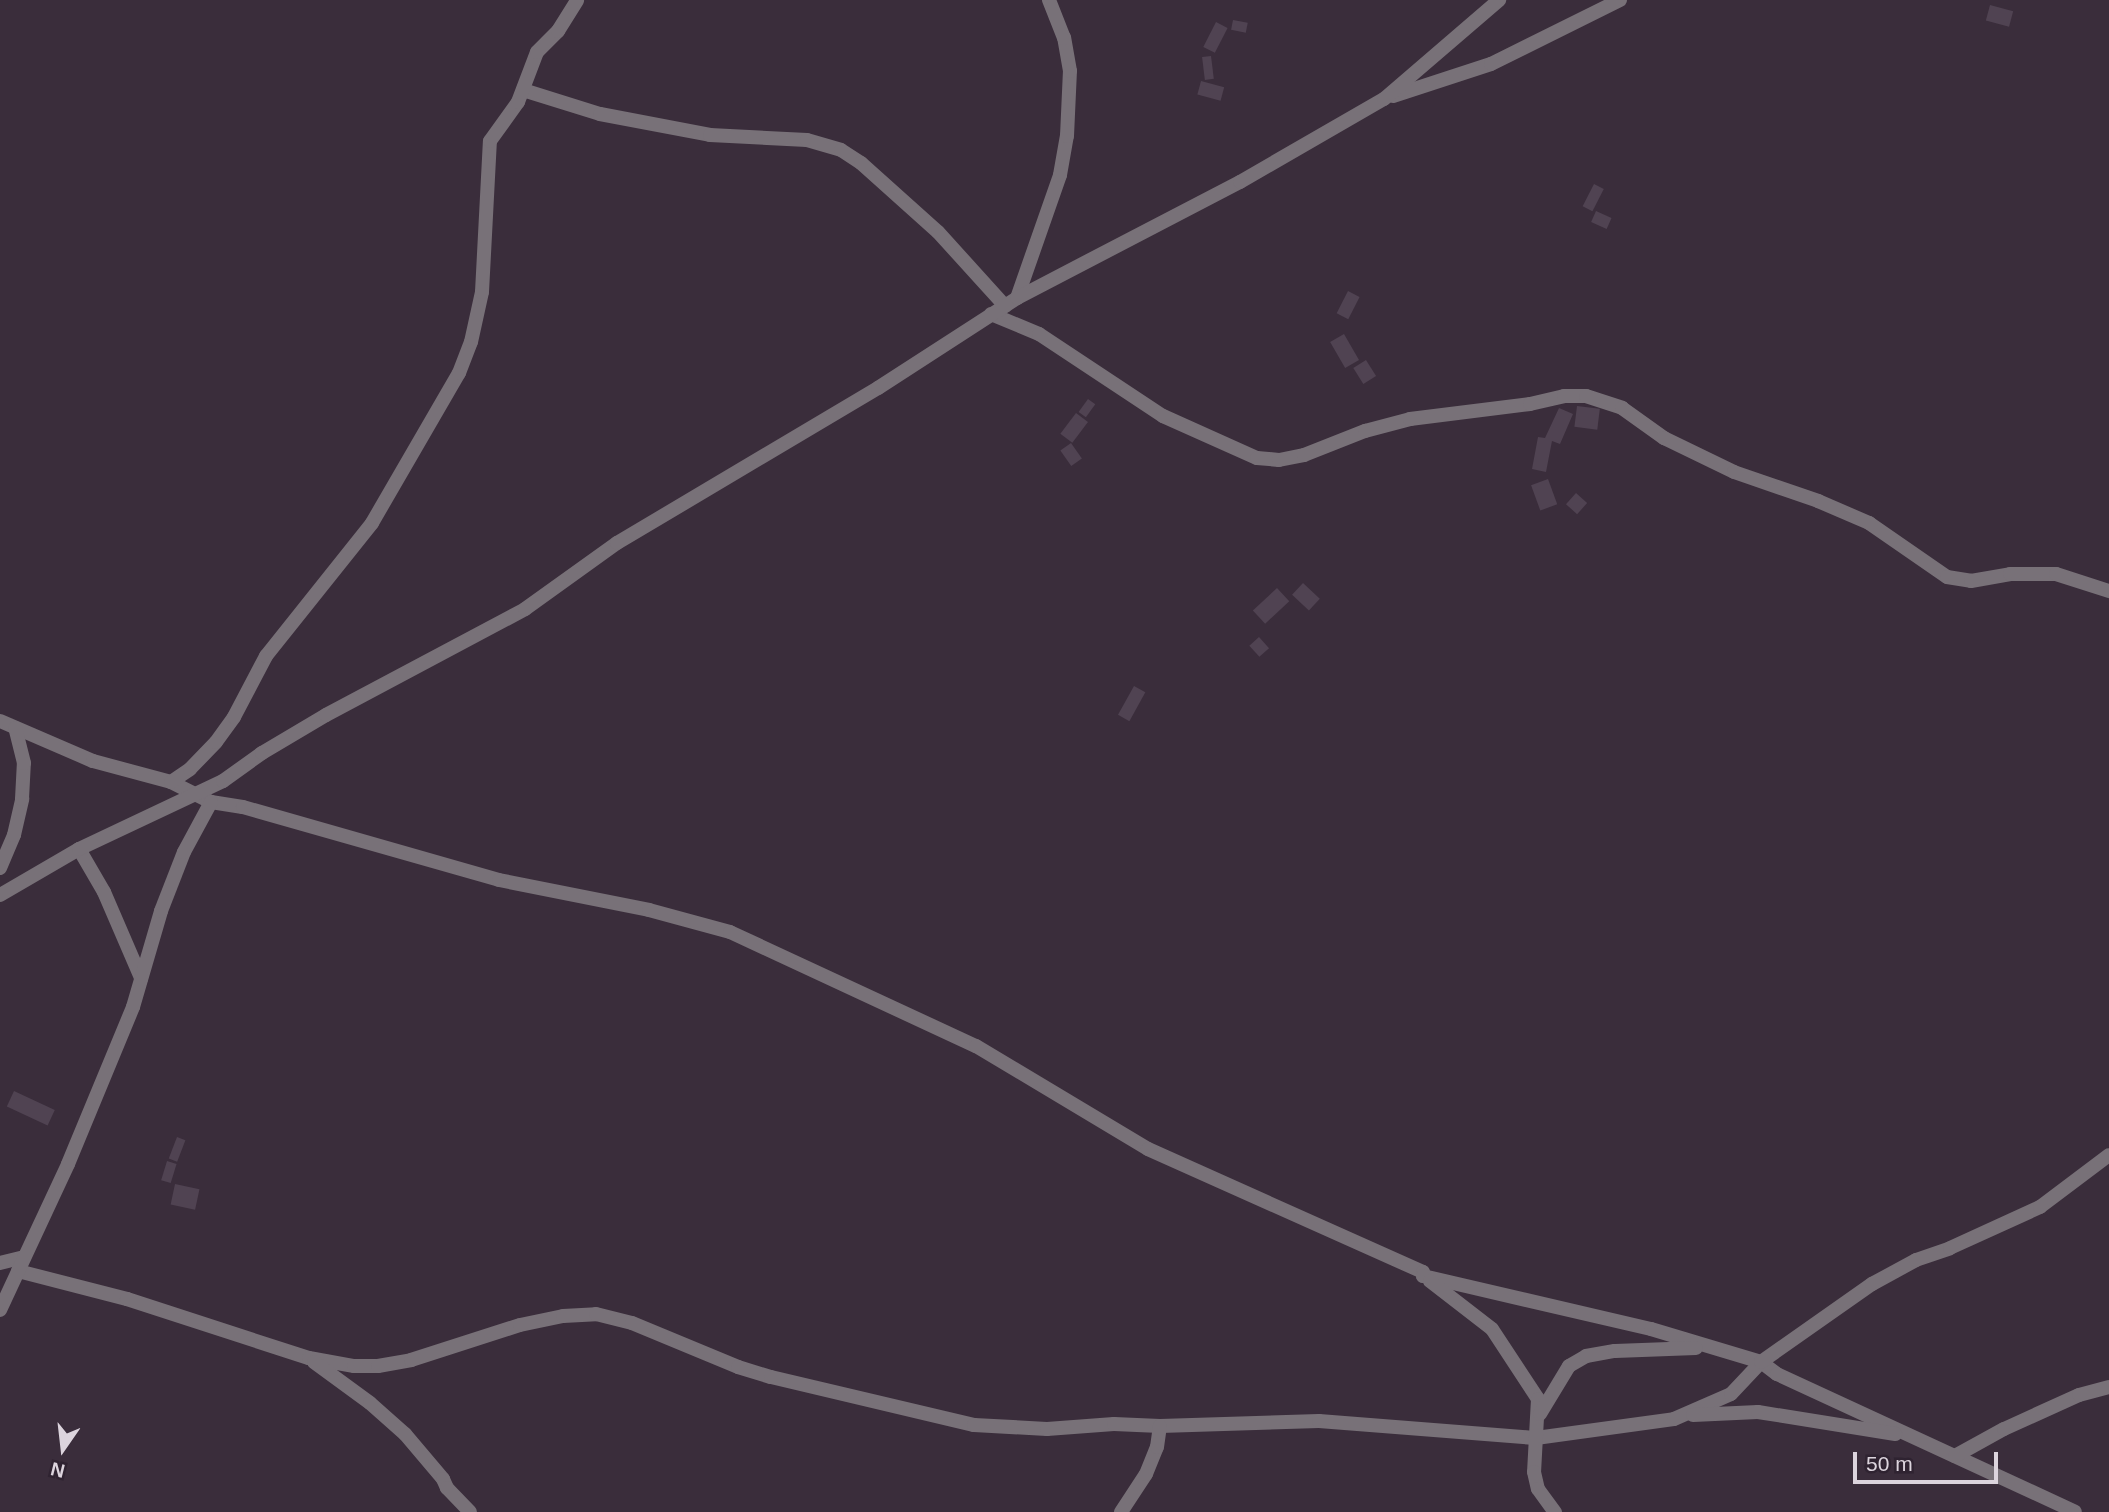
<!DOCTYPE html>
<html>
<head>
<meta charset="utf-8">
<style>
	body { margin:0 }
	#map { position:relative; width:2109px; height:1512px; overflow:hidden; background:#3a2d3b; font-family:Helvetica,sans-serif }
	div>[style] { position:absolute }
	.building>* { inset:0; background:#504352; transform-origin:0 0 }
	.street>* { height:14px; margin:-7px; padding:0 7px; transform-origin:7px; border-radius:7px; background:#787178 }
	span { translate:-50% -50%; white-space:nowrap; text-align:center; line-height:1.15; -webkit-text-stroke:5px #2f2331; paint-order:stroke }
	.north { position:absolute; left:28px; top:1414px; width:70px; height:70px; -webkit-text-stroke:5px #2f2331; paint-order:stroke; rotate:194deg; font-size:19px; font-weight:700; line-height:28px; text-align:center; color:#dcd4dd }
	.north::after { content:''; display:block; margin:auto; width:24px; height:32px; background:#dcd4dd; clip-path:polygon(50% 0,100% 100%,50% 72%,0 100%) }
	.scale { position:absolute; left:1853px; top:1452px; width:145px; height:32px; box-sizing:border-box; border:4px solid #dcd4dd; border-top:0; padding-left:9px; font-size:21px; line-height:24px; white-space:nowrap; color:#dcd4dd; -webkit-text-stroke:5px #2f2331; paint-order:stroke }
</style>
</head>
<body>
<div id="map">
	<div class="building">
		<div style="left:1990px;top:5px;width:24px;height:16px;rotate:15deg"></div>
		<div style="left:1233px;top:20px;width:15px;height:10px;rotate:11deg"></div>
		<div style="left:1216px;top:22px;width:13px;height:28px;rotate:27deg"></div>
		<div style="left:1211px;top:56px;width:23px;height:9px;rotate:83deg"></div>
		<div style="left:1201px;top:81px;width:24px;height:14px;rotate:15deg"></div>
		<div style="left:1594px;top:184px;width:11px;height:25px;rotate:27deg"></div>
		<div style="left:1596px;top:211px;width:17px;height:12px;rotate:24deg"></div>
		<div style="left:1348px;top:291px;width:13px;height:25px;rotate:27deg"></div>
		<div style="left:1344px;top:334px;width:30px;height:16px;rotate:60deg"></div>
		<div style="left:1366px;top:360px;width:19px;height:15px;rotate:58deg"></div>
		<div style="left:1088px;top:399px;width:9px;height:16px;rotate:36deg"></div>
		<div style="left:1577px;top:406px;width:23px;height:21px;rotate:7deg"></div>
		<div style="clip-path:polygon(1559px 408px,1573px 414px,1560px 444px,1552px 441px,1546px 472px,1532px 469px,1538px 437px,1545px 438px)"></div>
		<div style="left:1076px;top:413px;width:15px;height:26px;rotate:37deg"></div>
		<div style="left:1071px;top:443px;width:19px;height:13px;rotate:55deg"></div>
		<div style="left:1548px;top:479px;width:27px;height:18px;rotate:70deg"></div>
		<div style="left:1576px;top:493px;width:15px;height:15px;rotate:42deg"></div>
		<div style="left:1303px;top:583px;width:23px;height:16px;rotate:43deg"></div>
		<div style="left:1277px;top:588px;width:18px;height:33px;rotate:47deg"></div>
		<div style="left:1259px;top:637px;width:15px;height:13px;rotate:48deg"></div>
		<div style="left:1134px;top:686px;width:13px;height:33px;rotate:29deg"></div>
		<div style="left:14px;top:1091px;width:45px;height:17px;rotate:25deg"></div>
		<div style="left:177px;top:1137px;width:9px;height:23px;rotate:21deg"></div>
		<div style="left:167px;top:1161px;width:10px;height:20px;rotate:17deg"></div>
		<div style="left:175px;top:1184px;width:25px;height:21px;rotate:12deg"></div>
	</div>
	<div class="street">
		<div style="left:523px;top:90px;width:81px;rotate:17.3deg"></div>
		<div style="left:600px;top:114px;width:112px;rotate:10.8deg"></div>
		<div style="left:710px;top:135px;width:97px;rotate:3deg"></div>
		<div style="left:807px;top:140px;width:35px;rotate:16deg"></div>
		<div style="left:841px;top:150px;width:24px;rotate:33deg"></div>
		<div style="left:861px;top:163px;width:103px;rotate:41.9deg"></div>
		<div style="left:938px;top:232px;width:100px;rotate:47.8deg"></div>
		<div style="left:1393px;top:96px;width:103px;rotate:-18.1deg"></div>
		<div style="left:1491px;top:64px;width:144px;rotate:-26.4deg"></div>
		<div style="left:1017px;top:298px;width:130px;rotate:-70.7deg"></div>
		<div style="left:1060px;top:175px;width:40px;rotate:-80deg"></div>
		<div style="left:1067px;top:136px;width:65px;rotate:-87.4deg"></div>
		<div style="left:1070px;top:71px;width:34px;rotate:-100deg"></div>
		<div style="left:1064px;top:38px;width:41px;rotate:-111.5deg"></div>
		<div style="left:991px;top:314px;width:52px;rotate:22.6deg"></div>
		<div style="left:1039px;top:334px;width:149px;rotate:33.5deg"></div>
		<div style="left:1163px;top:416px;width:103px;rotate:24.1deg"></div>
		<div style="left:1257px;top:458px;width:22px;rotate:5deg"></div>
		<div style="left:1279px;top:460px;width:25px;rotate:-11deg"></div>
		<div style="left:1304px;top:455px;width:66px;rotate:-21.5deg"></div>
		<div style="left:1365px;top:431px;width:47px;rotate:-14.9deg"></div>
		<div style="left:1410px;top:419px;width:121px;rotate:-7.1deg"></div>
		<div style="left:1530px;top:404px;width:35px;rotate:-13deg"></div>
		<div style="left:1564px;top:396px;width:22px"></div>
		<div style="left:1586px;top:396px;width:38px;rotate:18deg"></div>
		<div style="left:1622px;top:408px;width:52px;rotate:35.5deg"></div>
		<div style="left:1664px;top:438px;width:78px;rotate:25.9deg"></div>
		<div style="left:1734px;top:472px;width:89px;rotate:19deg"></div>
		<div style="left:1818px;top:501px;width:56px;rotate:23.3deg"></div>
		<div style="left:1869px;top:523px;width:95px;rotate:34.7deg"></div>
		<div style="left:1947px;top:577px;width:24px;rotate:9deg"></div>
		<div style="left:1971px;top:581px;width:40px;rotate:-10deg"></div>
		<div style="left:2010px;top:574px;width:46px"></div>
		<div style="left:2056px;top:574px;width:56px;rotate:17.8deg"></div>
		<div style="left:0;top:721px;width:101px;rotate:23.3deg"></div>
		<div style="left:93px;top:761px;width:81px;rotate:15.1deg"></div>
		<div style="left:171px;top:782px;width:45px;rotate:26.6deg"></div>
		<div style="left:211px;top:802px;width:32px;rotate:9deg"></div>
		<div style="left:243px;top:807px;width:266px;rotate:15.9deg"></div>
		<div style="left:499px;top:880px;width:153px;rotate:11.3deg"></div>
		<div style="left:649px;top:910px;width:84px;rotate:15.2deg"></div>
		<div style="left:730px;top:932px;width:271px;rotate:24.9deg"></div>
		<div style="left:976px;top:1046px;width:200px;rotate:30.9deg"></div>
		<div style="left:1148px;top:1149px;width:301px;rotate:24.1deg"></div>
		<div style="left:1423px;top:1272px;width:4px;rotate:90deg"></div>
		<div style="left:1423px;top:1276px;width:234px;rotate:13.1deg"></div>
		<div style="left:1651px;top:1329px;width:115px;rotate:16.7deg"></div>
		<div style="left:1761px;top:1362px;width:20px;rotate:37deg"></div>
		<div style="left:1777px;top:1374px;width:328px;rotate:24.8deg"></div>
		<div style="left:171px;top:782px;width:23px;rotate:-34deg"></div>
		<div style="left:190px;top:769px;width:37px;rotate:-46deg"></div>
		<div style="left:216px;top:742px;width:31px;rotate:-54deg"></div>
		<div style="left:234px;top:717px;width:69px;rotate:-62.3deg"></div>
		<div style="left:266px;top:656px;width:170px;rotate:-51.4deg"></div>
		<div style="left:372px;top:523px;width:173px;rotate:-59.9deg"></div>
		<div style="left:459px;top:373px;width:33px;rotate:-69deg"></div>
		<div style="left:471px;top:342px;width:51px;rotate:-77.6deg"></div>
		<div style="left:482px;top:292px;width:151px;rotate:-87deg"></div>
		<div style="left:490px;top:141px;width:48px;rotate:-54.3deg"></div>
		<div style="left:518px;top:102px;width:53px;rotate:-69.2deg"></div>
		<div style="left:537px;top:52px;width:30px;rotate:-45deg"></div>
		<div style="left:558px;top:31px;width:36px;rotate:-58deg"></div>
		<div style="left:79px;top:849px;width:50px;rotate:59.8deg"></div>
		<div style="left:104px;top:892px;width:94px;rotate:66.7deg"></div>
		<div style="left:0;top:868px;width:36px;rotate:-67deg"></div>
		<div style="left:14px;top:835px;width:37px;rotate:-77deg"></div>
		<div style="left:22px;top:799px;width:36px;rotate:-87deg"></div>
		<div style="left:24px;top:763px;width:36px;rotate:-104deg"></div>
		<div style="left:0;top:895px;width:91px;rotate:-30.2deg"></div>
		<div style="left:79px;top:849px;width:159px;rotate:-25.3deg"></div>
		<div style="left:223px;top:781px;width:48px;rotate:-35.7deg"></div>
		<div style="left:262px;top:753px;width:74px;rotate:-30.7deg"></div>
		<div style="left:326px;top:715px;width:225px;rotate:-28deg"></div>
		<div style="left:525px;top:609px;width:113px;rotate:-35.7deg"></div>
		<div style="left:617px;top:543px;width:304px;rotate:-30.7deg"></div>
		<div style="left:878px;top:388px;width:166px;rotate:-32.9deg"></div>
		<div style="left:1017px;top:298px;width:251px;rotate:-27.5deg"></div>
		<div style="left:1240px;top:182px;width:166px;rotate:-30deg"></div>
		<div style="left:1384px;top:99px;width:152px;rotate:-40.7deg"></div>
		<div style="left:0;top:1263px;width:25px;rotate:-14deg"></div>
		<div style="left:18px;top:1271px;width:113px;rotate:14.4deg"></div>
		<div style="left:127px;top:1299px;width:191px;rotate:18deg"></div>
		<div style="left:309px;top:1358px;width:46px;rotate:10.1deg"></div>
		<div style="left:354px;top:1366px;width:24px"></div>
		<div style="left:378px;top:1366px;width:34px;rotate:-10deg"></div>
		<div style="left:411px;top:1360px;width:114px;rotate:-17.8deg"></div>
		<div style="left:520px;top:1325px;width:44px;rotate:-11.8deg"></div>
		<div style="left:563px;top:1316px;width:33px;rotate:-3deg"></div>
		<div style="left:596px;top:1314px;width:37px;rotate:14deg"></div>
		<div style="left:632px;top:1323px;width:115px;rotate:22.5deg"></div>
		<div style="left:738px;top:1367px;width:34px;rotate:17deg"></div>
		<div style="left:771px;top:1377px;width:209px;rotate:13.3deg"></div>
		<div style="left:974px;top:1425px;width:73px;rotate:3.1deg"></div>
		<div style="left:1047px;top:1429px;width:67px;rotate:-4.3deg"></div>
		<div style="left:1114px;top:1424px;width:46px;rotate:2.5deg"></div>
		<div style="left:1160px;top:1426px;width:159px;rotate:-1.8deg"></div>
		<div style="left:1319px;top:1421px;width:218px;rotate:4.5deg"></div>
		<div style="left:1536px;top:1438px;width:139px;rotate:-7.8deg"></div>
		<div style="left:1674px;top:1419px;width:62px;rotate:-23.7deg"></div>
		<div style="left:1731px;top:1394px;width:44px;rotate:-46.8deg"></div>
		<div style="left:1761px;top:1362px;width:136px;rotate:-35.1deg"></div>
		<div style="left:1872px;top:1284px;width:50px;rotate:-28.6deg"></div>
		<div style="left:1916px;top:1260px;width:36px;rotate:-19deg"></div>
		<div style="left:1950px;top:1248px;width:99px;rotate:-24.5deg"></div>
		<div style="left:2040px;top:1207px;width:86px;rotate:-37deg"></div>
		<div style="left:1430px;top:1281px;width:78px;rotate:37.7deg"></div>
		<div style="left:1492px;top:1329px;width:84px;rotate:56.7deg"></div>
		<div style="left:1538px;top:1399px;width:73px;rotate:93.1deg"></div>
		<div style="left:1534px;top:1472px;width:17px;rotate:77deg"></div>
		<div style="left:1538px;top:1489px;width:29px;rotate:54deg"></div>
		<div style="left:0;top:1310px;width:161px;rotate:-65deg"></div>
		<div style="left:68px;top:1164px;width:170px;rotate:-67.5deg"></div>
		<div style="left:133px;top:1007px;width:100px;rotate:-73.7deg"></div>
		<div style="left:161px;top:911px;width:63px;rotate:-68.7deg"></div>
		<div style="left:184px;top:852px;width:57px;rotate:-61.6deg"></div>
		<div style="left:314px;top:1362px;width:69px;rotate:36.2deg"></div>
		<div style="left:370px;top:1403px;width:47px;rotate:41.5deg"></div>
		<div style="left:405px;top:1434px;width:59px;rotate:49.8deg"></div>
		<div style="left:443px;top:1479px;width:10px;rotate:66deg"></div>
		<div style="left:447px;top:1488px;width:33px;rotate:46deg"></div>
		<div style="left:1540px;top:1414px;width:56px;rotate:-58.9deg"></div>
		<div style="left:1569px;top:1366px;width:20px;rotate:-30deg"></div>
		<div style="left:1586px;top:1356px;width:29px;rotate:-10deg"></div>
		<div style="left:1615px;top:1351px;width:81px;rotate:-2.1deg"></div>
		<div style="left:1693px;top:1415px;width:65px;rotate:-2.6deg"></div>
		<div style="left:1758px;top:1412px;width:139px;rotate:9.1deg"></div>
		<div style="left:1955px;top:1456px;width:56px;rotate:-28.9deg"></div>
		<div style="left:2004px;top:1429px;width:82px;rotate:-24.4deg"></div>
		<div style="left:2079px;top:1395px;width:31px;rotate:-15deg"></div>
		<div style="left:1121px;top:1512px;width:45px;rotate:-56.7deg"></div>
		<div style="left:1146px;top:1474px;width:29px;rotate:-68deg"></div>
		<div style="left:1157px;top:1447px;width:21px;rotate:-82deg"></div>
	</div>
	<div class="north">N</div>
	<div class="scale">50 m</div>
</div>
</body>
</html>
